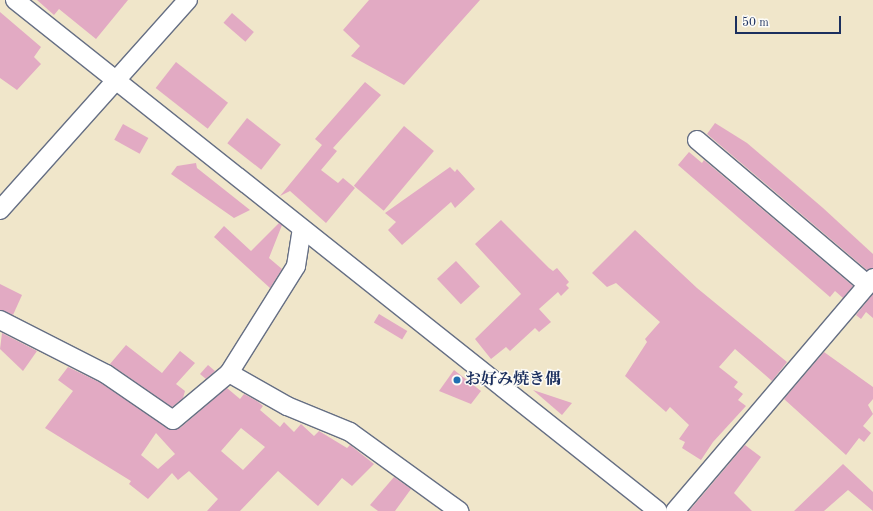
<!DOCTYPE html>
<html>
<head>
<meta charset="utf-8">
<style>
	body { margin:0 }
	#map { position:relative; width:873px; height:511px; overflow:hidden; background:#f0e6ca; font-family:"Old Standard TT","Noto Serif JP",serif }
	div>[style] { position:absolute }
	.building>* { inset:0; background:#e2aac3; transform-origin:0 0 }
	.roads { filter:drop-shadow(1px 0 #666f84) drop-shadow(-1px 0 #666f84) drop-shadow(0 1px #666f84) drop-shadow(0 -1px #666f84) }
	.minor>* { height:18px; margin:-9px; padding:0 9px; transform-origin:9px; border-radius:9px; background:#fff }
	.dots>* { width:11px; height:11px; translate:-50% -50%; box-sizing:border-box; border:2px solid #fdfcf7; border-radius:50% }
	span { translate:-50% -50%; white-space:nowrap; text-align:center; line-height:1.15; -webkit-text-stroke:3px #fdfcf7; paint-order:stroke }
	.poi-label { font-size:16px; color:#1b2f5e; font-weight:700 }
	.left { translate:0 -50%; text-align:left }
	.scale { position:absolute; left:735px; top:16px; width:106px; height:18px; box-sizing:border-box; border:2px solid #1b2f5e; border-top:0; padding-left:5px; font-size:12px; line-height:14px; white-space:nowrap; color:#1b2f5e; -webkit-text-stroke:3px #fdfcf7; paint-order:stroke }
</style>
</head>
<body>
<div id="map">
	<div class="building">
		<div style="clip-path:polygon(37px 0,128px 0,96px 39px,59px 9px,54px 15px)"></div>
		<div style="clip-path:polygon(369px 0,480px 0,404px 85px,351px 56px,360px 46px,343px 30px)"></div>
		<div style="clip-path:polygon(0 12px,41px 47px,34px 57px,41px 64px,17px 90px,0 78px)"></div>
		<div style="left:232px;top:13px;width:29px;height:13px;rotate:41deg"></div>
		<div style="left:176px;top:62px;width:66px;height:33px;rotate:38deg"></div>
		<div style="clip-path:polygon(365px 82px,381px 95px,333px 148px,337px 151px,321px 170px,338px 183px,343px 178px,355px 188px,326px 223px,290px 191px,280px 196px,322px 145px,315px 139px)"></div>
		<div style="left:247px;top:118px;width:43px;height:32px;rotate:38deg"></div>
		<div style="clip-path:polygon(715px 123px,747px 143px,823px 208px,873px 254px,873px 268px,867px 270px,707px 134px)"></div>
		<div style="left:123px;top:124px;width:29px;height:18px;rotate:29deg"></div>
		<div style="left:404px;top:126px;width:39px;height:78px;rotate:40deg"></div>
		<div style="clip-path:polygon(689px 152px,702px 163px,704px 160px,853px 286px,843px 298px,835px 291px,830px 297px,678px 165px)"></div>
		<div style="clip-path:polygon(196px 163px,197px 168px,250px 210px,234px 218px,171px 174px,177px 166px)"></div>
		<div style="clip-path:polygon(450px 167px,455px 172px,457px 169px,475px 189px,455px 208px,451px 202px,402px 245px,388px 230px,396px 222px,385px 213px)"></div>
		<div style="clip-path:polygon(501px 220px,549px 268px,553px 271px,557px 268px,569px 282px,566px 285px,569px 288px,561px 296px,558px 292px,539px 309px,551px 322px,539px 332px,535px 328px,510px 351px,506px 347px,491px 359px,475px 339px,521px 294px,475px 244px)"></div>
		<div style="clip-path:polygon(279px 223px,282px 225px,269px 258px,282px 269px,270px 288px,214px 237px,224px 226px,251px 251px)"></div>
		<div style="clip-path:polygon(635px 230px,697px 288px,787px 362px,772px 381px,735px 349px,719px 367px,738px 382px,734px 387px,743px 394px,738px 400px,746px 406px,713px 442px,701px 460px,682px 448px,685px 442px,679px 439px,689px 425px,670px 407px,666px 412px,625px 376px,647px 342px,645px 339px,660px 322px,616px 283px,607px 287px,592px 273px)"></div>
		<div style="left:456px;top:261px;width:35px;height:26px;rotate:47deg"></div>
		<div style="clip-path:polygon(0 284px,22px 295px,13px 315px,0 310px)"></div>
		<div style="clip-path:polygon(873px 294px,873px 318px,866px 312px,861px 319px,856px 315px)"></div>
		<div style="left:379px;top:314px;width:33px;height:10px;rotate:31deg"></div>
		<div style="clip-path:polygon(2px 333px,37px 351px,23px 371px,0 349px)"></div>
		<div style="clip-path:polygon(126px 345px,162px 373px,180px 351px,195px 363px,176px 384px,185px 391px,183px 398px,172px 407px,110px 364px)"></div>
		<div style="clip-path:polygon(824px 352px,873px 387px,873px 399px,868px 405px,873px 414px,863px 426px,871px 433px,864px 442px,859px 438px,846px 455px,784px 399px)"></div>
		<div style="clip-path:polygon(208px 365px,215px 371px,206px 379px,200px 374px)"></div>
		<div style="clip-path:polygon(evenodd,68px 367px,101px 383px,168px 429px,180px 428px,227px 388px,240px 399px,244px 394px,257px 401px,263px 406px,260px 410px,280px 427px,284px 422px,294px 432px,301px 424px,314px 436px,319px 431px,347px 448px,350px 445px,374px 464px,352px 486px,342px 478px,318px 506px,278px 471px,240px 511px,207px 511px,218px 499px,189px 471px,178px 480px,172px 473px,148px 499px,129px 484px,131px 481px,45px 428px,73px 391px,58px 380px,68px 367px,241px 428px,265px 447px,243px 470px,221px 451px,241px 428px,68px 367px,156px 433px,175px 454px,158px 469px,141px 455px,156px 433px)"></div>
		<div style="clip-path:polygon(454px 370px,481px 391px,471px 404px,439px 391px)"></div>
		<div style="clip-path:polygon(533px 390px,572px 403px,562px 415px)"></div>
		<div style="clip-path:polygon(745px 445px,761px 457px,734px 493px,752px 511px,689px 511px)"></div>
		<div style="clip-path:polygon(843px 464px,873px 492px,873px 511px,848px 490px,824px 511px,794px 511px)"></div>
		<div style="clip-path:polygon(394px 477px,411px 489px,395px 511px,378px 511px,370px 505px)"></div>
	</div>
	<div class="roads">
		<div class="minor">
			<div style="left:15px;top:0;width:821px;rotate:38.47deg"></div>
			<div style="left:697px;top:140px;width:223px;rotate:40.3deg"></div>
			<div style="left:0;top:210px;width:282px;rotate:-48.2deg"></div>
			<div style="left:0;top:320px;width:119px;rotate:27deg"></div>
			<div style="left:106px;top:374px;width:81px;rotate:34.5deg"></div>
			<div style="left:173px;top:420px;width:73px;rotate:-40deg"></div>
			<div style="left:229px;top:373px;width:126px;rotate:-57.9deg"></div>
			<div style="left:296px;top:266px;width:36px;rotate:-81deg"></div>
			<div style="left:229px;top:373px;width:67px;rotate:29.6deg"></div>
			<div style="left:287px;top:406px;width:68px;rotate:22.4deg"></div>
			<div style="left:350px;top:432px;width:135px;rotate:35.9deg"></div>
			<div style="left:675px;top:511px;width:306px;rotate:-49.6deg"></div>
		</div>
	</div>
	<div class="dots">
		<div style="left:457px;top:380px;background:#1f6fb2"></div>
	</div>
	<div class="poi-label">
		<span class="left" style="left:465px;top:380px">お好み焼き偶</span>
	</div>
	<div class="scale">50 m</div>
</div>
</body>
</html>
